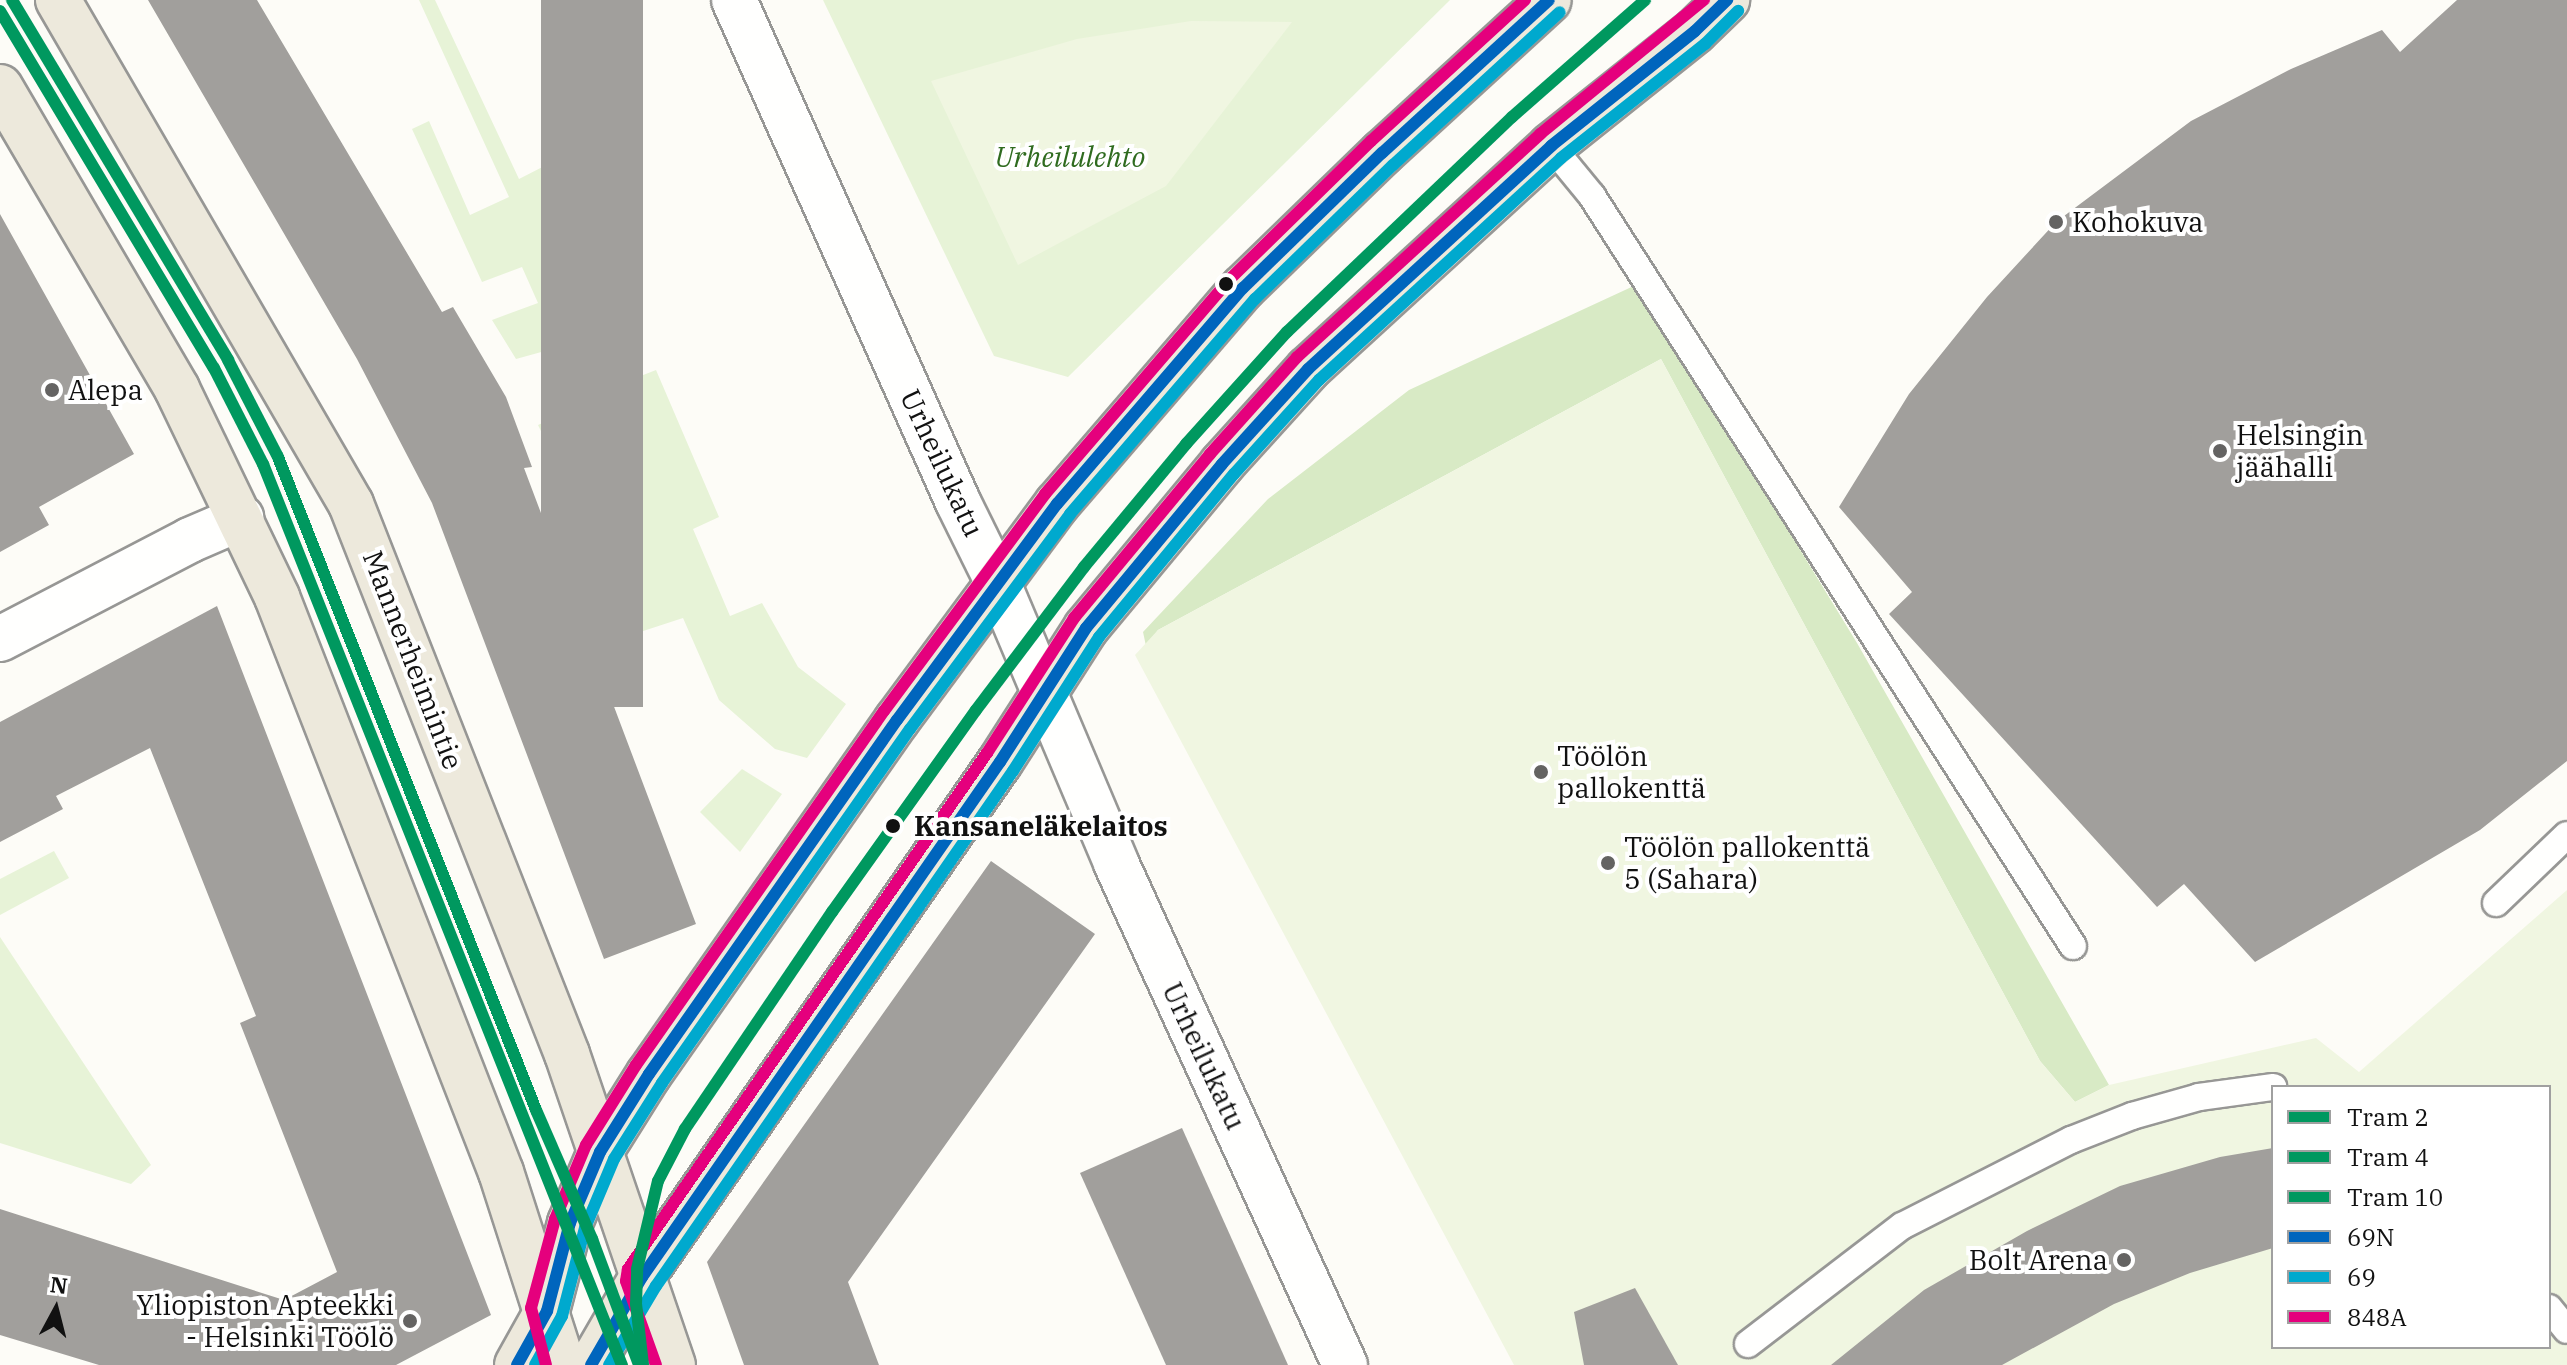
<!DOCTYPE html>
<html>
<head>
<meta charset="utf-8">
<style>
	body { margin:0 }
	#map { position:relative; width:2567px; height:1365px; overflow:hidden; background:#fdfcf7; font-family:"IBM Plex Serif",serif }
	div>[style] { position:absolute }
	.green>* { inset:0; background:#e7f3d7 }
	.forest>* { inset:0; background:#d8eac5 }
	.pitch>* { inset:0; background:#f0f6e1 }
	.building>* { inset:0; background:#a19f9c; transform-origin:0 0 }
	.roads { filter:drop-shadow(2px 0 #979795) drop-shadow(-2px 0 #979795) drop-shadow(0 2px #979795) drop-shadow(0 -2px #979795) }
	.lane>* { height:26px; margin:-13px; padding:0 13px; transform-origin:13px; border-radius:13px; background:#fffffe }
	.street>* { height:44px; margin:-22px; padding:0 22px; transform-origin:22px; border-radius:22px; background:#fffffe }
	.primary>* { height:44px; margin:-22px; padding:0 22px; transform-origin:22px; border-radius:22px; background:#ede9dc }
	.bus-1>* { height:12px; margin:-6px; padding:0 6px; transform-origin:6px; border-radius:6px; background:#0065bd }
	.bus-2>* { height:12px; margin:-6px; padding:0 6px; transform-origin:6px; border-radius:6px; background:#00a9ce }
	.bus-3>* { height:12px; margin:-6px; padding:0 6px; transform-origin:6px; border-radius:6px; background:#e5007d }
	.tram-1>* { height:12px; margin:-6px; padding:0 6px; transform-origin:6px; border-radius:6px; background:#00985f }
	.tram-2>* { height:12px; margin:-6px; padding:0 6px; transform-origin:6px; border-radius:6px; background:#00985f }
	.tram-3>* { height:12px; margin:-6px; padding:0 6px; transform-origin:6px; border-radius:6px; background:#00985f }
	.dots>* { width:22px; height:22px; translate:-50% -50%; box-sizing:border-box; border:4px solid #fff; border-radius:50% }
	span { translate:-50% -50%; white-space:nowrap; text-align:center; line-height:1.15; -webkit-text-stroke:8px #fff; paint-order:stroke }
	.park-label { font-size:28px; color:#2f6b1f; font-style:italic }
	.poi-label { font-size:28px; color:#111 }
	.left { translate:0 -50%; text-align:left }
	.right { translate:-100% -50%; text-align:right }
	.street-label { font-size:28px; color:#111 }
	.stop-label { font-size:28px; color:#111; font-weight:700 }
	.legend { position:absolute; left:2271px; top:1085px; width:280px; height:264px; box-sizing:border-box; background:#fff; border:2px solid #a0a0a0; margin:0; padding:10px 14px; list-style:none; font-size:24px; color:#111 }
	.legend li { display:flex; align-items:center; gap:16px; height:40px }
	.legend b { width:40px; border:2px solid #a0a0a0 }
	.north { position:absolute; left:16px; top:1269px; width:80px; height:80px; -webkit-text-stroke:6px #fff; paint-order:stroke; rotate:7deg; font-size:22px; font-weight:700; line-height:32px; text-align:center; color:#111 }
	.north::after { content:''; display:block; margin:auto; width:28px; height:36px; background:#111; clip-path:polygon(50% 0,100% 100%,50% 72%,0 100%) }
</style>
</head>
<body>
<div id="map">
	<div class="green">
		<div style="clip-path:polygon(419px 0,435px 0,519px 179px,560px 158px,575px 188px,541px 209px,582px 294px,562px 301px,600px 392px,656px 370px,719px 517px,693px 529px,730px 616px,762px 603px,798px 667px,846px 704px,807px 758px,775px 749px,719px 700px,683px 618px,634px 634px,598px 547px,638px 528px,612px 437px,579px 450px,589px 472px,566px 481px,538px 425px,587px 404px,563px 346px,516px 359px,492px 320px,538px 303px,522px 267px,482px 282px,412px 129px,429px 121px,470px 215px,509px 197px)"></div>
		<div style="clip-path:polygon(823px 0,1450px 0,1068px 377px,994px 356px)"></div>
		<div style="clip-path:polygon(742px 769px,782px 794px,740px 852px,700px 812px)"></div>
		<div style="clip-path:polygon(54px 851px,69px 878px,0 915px,0 879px)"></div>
		<div style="clip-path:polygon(0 937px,151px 1165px,131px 1184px,0 1143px)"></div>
	</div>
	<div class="forest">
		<div style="clip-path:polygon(1638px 284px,1857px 643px,2109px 1085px,2075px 1102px,2040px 1061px,1661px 359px,1158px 630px,1146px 646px,1143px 632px,1268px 499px,1409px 390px)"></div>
	</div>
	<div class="pitch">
		<div style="clip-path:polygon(1191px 21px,1292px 22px,1166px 186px,1018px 265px,931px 81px,1077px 39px)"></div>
		<div style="clip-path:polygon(evenodd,1661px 359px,2040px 1061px,2075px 1102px,2109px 1085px,2316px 1038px,2359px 1072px,2567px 890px,2567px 1365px,1514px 1365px,1135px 655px,1158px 630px,1661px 359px,2273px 1087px,2549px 1087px,2549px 1347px,2273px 1347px,2273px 1087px)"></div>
	</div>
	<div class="building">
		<div style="clip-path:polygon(148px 0,257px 0,442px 312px,453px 307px,506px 397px,532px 467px,524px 468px,696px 924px,604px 959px,432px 503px,357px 359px)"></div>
		<div style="left:541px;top:0;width:102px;height:707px"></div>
		<div style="clip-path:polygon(2457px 0,2567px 0,2567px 761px,2480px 830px,2255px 962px,2184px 884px,2157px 907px,1889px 614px,1912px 592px,1839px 507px,1909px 394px,1987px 297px,2056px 222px,2191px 121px,2291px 69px,2382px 30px,2400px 52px)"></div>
		<div style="clip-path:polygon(0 214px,134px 454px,39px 507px,49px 525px,0 552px)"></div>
		<div style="clip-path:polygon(217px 606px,491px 1315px,396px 1365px,99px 1365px,0 1335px,0 1209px,284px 1300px,337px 1272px,240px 1023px,256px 1016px,150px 748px,56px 796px,63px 809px,0 842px,0 722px)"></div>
		<div style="clip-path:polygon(991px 861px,1095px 934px,848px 1282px,879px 1365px,744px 1365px,707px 1262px)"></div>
		<div style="clip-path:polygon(1182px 1128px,1256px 1293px,1288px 1365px,1166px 1365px,1080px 1173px)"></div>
		<div style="clip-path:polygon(2273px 1148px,2273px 1248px,2190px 1273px,2114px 1304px,2002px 1365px,1831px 1365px,1924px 1290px,2027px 1231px,2120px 1186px,2220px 1157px)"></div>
		<div style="clip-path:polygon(1635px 1288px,1678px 1365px,1584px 1365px,1574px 1312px)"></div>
	</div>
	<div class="roads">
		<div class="lane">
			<div style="left:1551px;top:146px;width:65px;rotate:50.6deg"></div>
			<div style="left:1592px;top:196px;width:891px;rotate:57.33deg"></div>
			<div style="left:2496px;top:903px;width:98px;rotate:-43.8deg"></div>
			<div style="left:2549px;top:1308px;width:28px;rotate:51deg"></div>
			<div style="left:1748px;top:1344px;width:194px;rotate:-37.5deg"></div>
			<div style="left:1902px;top:1226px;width:190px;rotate:-27deg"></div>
			<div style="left:2071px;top:1140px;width:66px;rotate:-21.5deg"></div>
			<div style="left:2132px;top:1116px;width:70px;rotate:-15.8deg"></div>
			<div style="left:2199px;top:1097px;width:75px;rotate:-7.7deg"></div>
		</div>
		<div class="street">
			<div style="left:734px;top:0;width:550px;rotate:65.95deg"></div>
			<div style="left:958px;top:502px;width:90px;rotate:63.7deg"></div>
			<div style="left:998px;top:583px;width:304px;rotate:67.1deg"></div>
			<div style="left:1116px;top:863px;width:552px;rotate:65.48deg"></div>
			<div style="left:0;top:639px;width:214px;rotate:-27.5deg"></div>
			<div style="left:190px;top:540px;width:56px;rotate:-23.3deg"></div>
		</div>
		<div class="primary">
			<div style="left:58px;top:0;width:583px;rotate:59.83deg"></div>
			<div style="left:351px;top:504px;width:591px;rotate:68.56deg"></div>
			<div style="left:567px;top:1054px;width:329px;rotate:71.2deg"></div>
			<div style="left:0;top:87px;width:350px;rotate:59.6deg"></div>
			<div style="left:177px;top:389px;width:231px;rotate:64.3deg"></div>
			<div style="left:277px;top:597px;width:617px;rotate:68.72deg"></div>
			<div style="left:501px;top:1172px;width:203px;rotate:72.2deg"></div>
			<div style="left:517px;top:1365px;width:62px;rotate:-60.9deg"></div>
			<div style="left:547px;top:1311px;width:91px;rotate:-75.4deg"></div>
			<div style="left:570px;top:1223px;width:77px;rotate:-67.1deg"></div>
			<div style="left:600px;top:1152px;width:92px;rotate:-57.9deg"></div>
			<div style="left:649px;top:1074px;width:432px;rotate:-55deg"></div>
			<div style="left:897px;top:720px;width:269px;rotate:-53.5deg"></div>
			<div style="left:1057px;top:504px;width:285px;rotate:-49.3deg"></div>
			<div style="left:1243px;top:288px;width:194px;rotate:-44.2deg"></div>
			<div style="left:1382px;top:153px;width:226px;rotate:-42.5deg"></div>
			<div style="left:591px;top:1365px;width:102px;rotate:-59.9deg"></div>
			<div style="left:642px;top:1277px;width:627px;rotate:-55.2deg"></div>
			<div style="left:1000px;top:762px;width:159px;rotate:-57.3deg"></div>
			<div style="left:1086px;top:628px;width:213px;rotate:-50.3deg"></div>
			<div style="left:1222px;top:464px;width:128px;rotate:-47.8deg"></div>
			<div style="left:1308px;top:369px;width:330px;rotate:-42.5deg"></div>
			<div style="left:1551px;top:146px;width:184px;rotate:-38.6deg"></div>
			<div style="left:1695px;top:31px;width:45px;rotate:-44.1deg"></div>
		</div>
	</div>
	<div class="bus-1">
		<div style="left:517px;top:1365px;width:62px;rotate:-60.9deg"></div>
		<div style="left:547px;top:1311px;width:91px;rotate:-75.4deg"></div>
		<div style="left:570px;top:1223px;width:77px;rotate:-67.1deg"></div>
		<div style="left:600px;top:1152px;width:92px;rotate:-57.9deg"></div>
		<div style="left:649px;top:1074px;width:432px;rotate:-55deg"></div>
		<div style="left:897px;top:720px;width:269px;rotate:-53.5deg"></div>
		<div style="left:1057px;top:504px;width:285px;rotate:-49.3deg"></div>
		<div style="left:1243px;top:288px;width:194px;rotate:-44.2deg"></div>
		<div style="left:1382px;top:153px;width:226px;rotate:-42.5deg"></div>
		<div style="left:591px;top:1365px;width:102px;rotate:-59.9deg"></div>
		<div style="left:642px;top:1277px;width:627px;rotate:-55.2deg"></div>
		<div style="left:1000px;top:762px;width:159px;rotate:-57.3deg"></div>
		<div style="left:1086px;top:628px;width:213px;rotate:-50.3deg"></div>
		<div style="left:1222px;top:464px;width:128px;rotate:-47.8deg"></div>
		<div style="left:1308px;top:369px;width:330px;rotate:-42.5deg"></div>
		<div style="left:1551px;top:146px;width:184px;rotate:-38.6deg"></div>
		<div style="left:1695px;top:31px;width:45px;rotate:-44.1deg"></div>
	</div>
	<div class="bus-2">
		<div style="left:535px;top:1365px;width:56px;rotate:-61.1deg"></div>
		<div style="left:562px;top:1316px;width:91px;rotate:-75.4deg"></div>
		<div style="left:585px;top:1228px;width:75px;rotate:-67.2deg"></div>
		<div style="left:614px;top:1159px;width:90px;rotate:-57.7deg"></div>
		<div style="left:662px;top:1083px;width:432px;rotate:-55deg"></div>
		<div style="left:910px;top:729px;width:268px;rotate:-53.3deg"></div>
		<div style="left:1070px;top:514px;width:284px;rotate:-49.3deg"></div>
		<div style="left:1255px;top:299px;width:192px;rotate:-44.2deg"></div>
		<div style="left:1393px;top:165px;width:226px;rotate:-42.5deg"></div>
		<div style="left:609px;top:1365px;width:92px;rotate:-59.3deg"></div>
		<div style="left:656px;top:1286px;width:627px;rotate:-55.27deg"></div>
		<div style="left:1013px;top:771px;width:159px;rotate:-57.3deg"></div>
		<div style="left:1099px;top:637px;width:212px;rotate:-50.4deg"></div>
		<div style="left:1234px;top:474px;width:127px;rotate:-47.9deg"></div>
		<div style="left:1319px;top:380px;width:328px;rotate:-42.5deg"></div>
		<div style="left:1561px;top:158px;width:184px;rotate:-38.4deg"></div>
		<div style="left:1705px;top:44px;width:47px;rotate:-45deg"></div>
	</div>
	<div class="bus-3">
		<div style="left:546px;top:1365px;width:59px;rotate:-104.7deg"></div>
		<div style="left:531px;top:1308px;width:92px;rotate:-74.9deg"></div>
		<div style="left:555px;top:1219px;width:80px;rotate:-67.3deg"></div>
		<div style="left:586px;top:1145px;width:94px;rotate:-58deg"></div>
		<div style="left:636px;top:1065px;width:432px;rotate:-55deg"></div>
		<div style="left:884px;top:711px;width:270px;rotate:-53.4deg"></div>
		<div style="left:1045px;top:494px;width:285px;rotate:-49.3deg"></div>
		<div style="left:1231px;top:278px;width:196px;rotate:-44.4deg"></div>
		<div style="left:1371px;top:141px;width:209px;rotate:-42.5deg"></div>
		<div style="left:656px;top:1365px;width:89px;rotate:-109.7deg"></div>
		<div style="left:626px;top:1281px;width:12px;rotate:-81deg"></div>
		<div style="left:628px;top:1269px;width:629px;rotate:-55.17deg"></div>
		<div style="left:987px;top:753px;width:161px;rotate:-57.2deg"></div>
		<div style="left:1074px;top:618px;width:213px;rotate:-50.3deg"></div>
		<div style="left:1210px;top:454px;width:130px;rotate:-48.1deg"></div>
		<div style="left:1297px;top:357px;width:330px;rotate:-42.5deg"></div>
		<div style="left:1540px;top:134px;width:212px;rotate:-39.3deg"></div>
	</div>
	<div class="tram-1">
		<div style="left:643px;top:1365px;width:61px;rotate:-96.5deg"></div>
		<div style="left:636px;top:1304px;width:35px;rotate:-88deg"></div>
		<div style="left:637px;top:1269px;width:90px;rotate:-76.6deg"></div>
		<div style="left:658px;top:1181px;width:59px;rotate:-62.6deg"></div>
		<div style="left:685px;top:1129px;width:262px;rotate:-55.9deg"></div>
		<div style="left:832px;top:912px;width:248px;rotate:-54.5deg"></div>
		<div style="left:976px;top:710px;width:179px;rotate:-52.9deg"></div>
		<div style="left:1084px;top:567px;width:160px;rotate:-50.3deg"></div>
		<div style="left:1186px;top:444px;width:151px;rotate:-48deg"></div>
		<div style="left:1287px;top:332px;width:311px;rotate:-43.7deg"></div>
		<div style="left:1512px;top:117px;width:177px;rotate:-41.3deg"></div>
	</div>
	<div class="tram-2">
		<div style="left:12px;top:0;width:420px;rotate:59deg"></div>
		<div style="left:228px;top:360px;width:109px;rotate:62.7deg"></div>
		<div style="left:278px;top:457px;width:702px;rotate:68.44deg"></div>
		<div style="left:536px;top:1110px;width:141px;rotate:66.5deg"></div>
		<div style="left:592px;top:1239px;width:134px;rotate:69.5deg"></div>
	</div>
	<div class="tram-3">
		<div style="left:0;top:11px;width:416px;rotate:59.1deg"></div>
		<div style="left:214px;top:368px;width:108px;rotate:63deg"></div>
		<div style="left:263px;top:464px;width:970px;rotate:68.28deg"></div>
	</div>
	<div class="dots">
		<div style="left:2056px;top:222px;background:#646362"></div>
		<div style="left:1226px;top:284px;background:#111"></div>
		<div style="left:52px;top:390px;background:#646362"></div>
		<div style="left:2220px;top:451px;background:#646362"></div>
		<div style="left:1541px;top:772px;background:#646362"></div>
		<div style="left:893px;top:826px;background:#111"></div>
		<div style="left:1608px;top:863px;background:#646362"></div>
		<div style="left:2124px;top:1260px;background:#646362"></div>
		<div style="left:410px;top:1321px;background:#646362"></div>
	</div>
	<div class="park-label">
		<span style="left:1070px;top:157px">Urheilulehto</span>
	</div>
	<div class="poi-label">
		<span class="left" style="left:2072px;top:222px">Kohokuva</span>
		<span class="left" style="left:68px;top:390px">Alepa</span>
		<span class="left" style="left:2236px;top:451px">Helsingin<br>jäähalli</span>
		<span class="left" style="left:1557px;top:772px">Töölön<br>pallokenttä</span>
		<span class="left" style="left:1624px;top:863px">Töölön pallokenttä<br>5 (Sahara)</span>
		<span class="right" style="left:2108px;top:1260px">Bolt Arena</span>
		<span class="right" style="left:394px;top:1321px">Yliopiston Apteekki<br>- Helsinki Töölö</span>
	</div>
	<div class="street-label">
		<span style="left:942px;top:463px;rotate:65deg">Urheilukatu</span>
		<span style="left:413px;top:660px;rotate:69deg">Mannerheimintie</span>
		<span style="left:1204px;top:1056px;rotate:65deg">Urheilukatu</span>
	</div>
	<div class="stop-label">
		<span class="left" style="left:914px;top:826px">Kansaneläkelaitos</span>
	</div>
	<ul class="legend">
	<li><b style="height:10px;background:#00985f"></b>Tram 2</li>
	<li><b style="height:10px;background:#00985f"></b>Tram 4</li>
	<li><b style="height:10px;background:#00985f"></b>Tram 10</li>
	<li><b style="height:10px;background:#0065bd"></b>69N</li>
	<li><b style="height:10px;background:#00a9ce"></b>69</li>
	<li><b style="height:10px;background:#e5007d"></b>848A</li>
	</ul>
	<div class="north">N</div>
</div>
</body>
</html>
